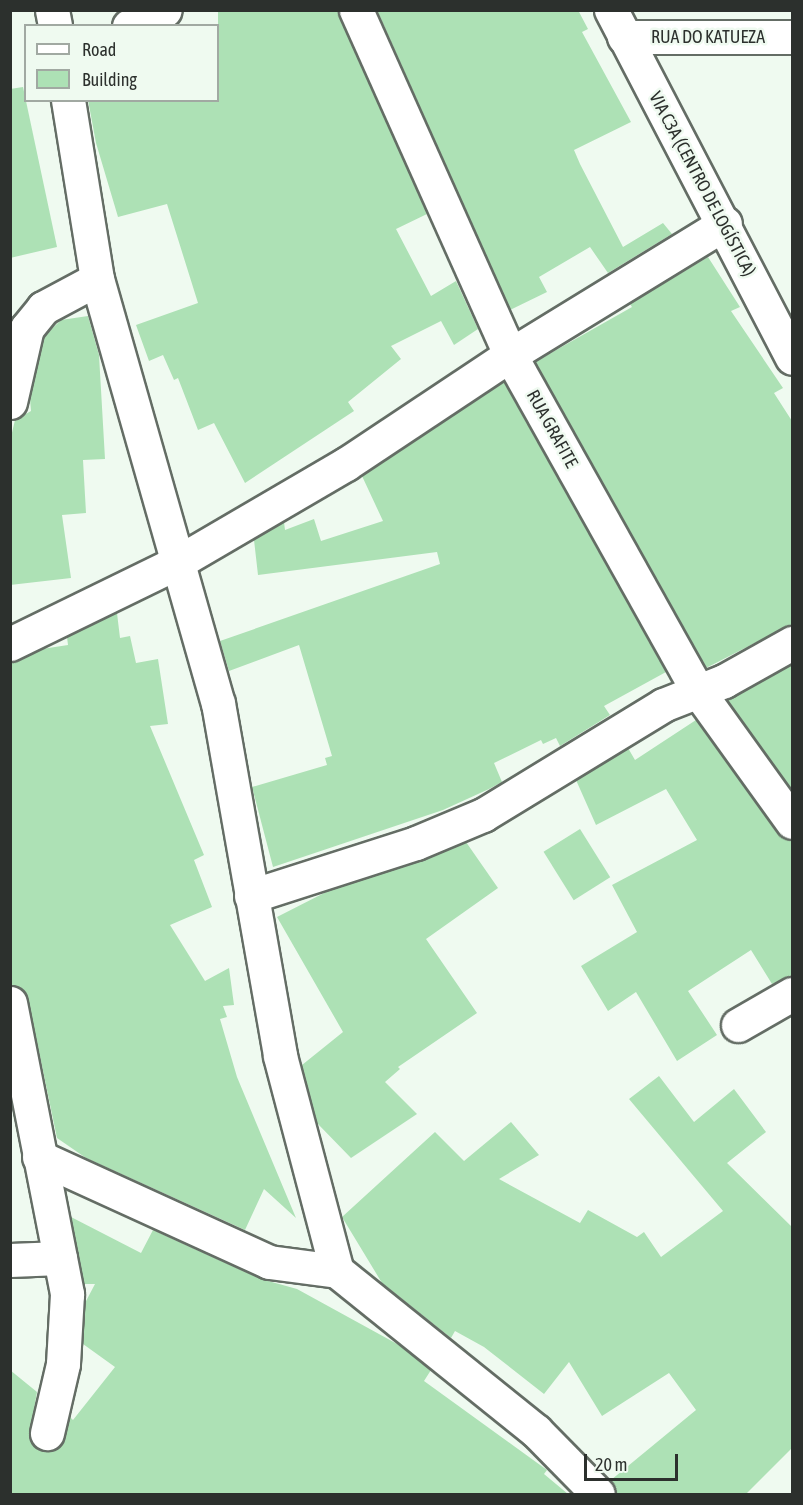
<!DOCTYPE html>
<html>
<head>
<meta charset="utf-8">
<style>
	body { margin:0 }
	#map { position:relative; width:803px; height:1505px; overflow:hidden; background:#effaf0; font-family:"Asap Condensed",sans-serif }
	div>[style] { position:absolute }
	.building>* { inset:0; background:#ade1b5; transform-origin:0 0 }
	.roads { filter:drop-shadow(2px 0 #646d65) drop-shadow(-2px 0 #646d65) drop-shadow(0 2px #646d65) drop-shadow(0 -2px #646d65) }
	.minor>* { height:33px; margin:-16.5px; padding:0 16.5px; transform-origin:16.5px; border-radius:16.5px; background:#fff }
	.tertiary>* { height:33px; margin:-16.5px; padding:0 16.5px; transform-origin:16.5px; border-radius:16.5px; background:#fff }
	span { translate:-50% -50%; white-space:nowrap; text-align:center; line-height:1.15; -webkit-text-stroke:5px #effaf0; paint-order:stroke }
	.street-label { font-size:18px; color:#2c302d }
	.frame { position:absolute; inset:0; border:12px solid #2c302d; pointer-events:none }
	.legend { position:absolute; left:24px; top:24px; width:195px; height:78px; box-sizing:border-box; background:#effaf0; border:2px solid #a1a9a2; margin:0; padding:8px 10px; list-style:none; font-size:18px; color:#2c302d }
	.legend li { display:flex; align-items:center; gap:12px; height:30px }
	.legend b { width:30px; border:2px solid #a1a9a2 }
	.scale { position:absolute; left:584px; top:1454px; width:94px; height:27px; box-sizing:border-box; border:3px solid #2c302d; border-top:0; padding-left:8px; font-size:18px; line-height:21px; white-space:nowrap; color:#2c302d; -webkit-text-stroke:4px #effaf0; paint-order:stroke }
</style>
</head>
<body>
<div id="map">
	<div class="building">
		<div style="clip-path:polygon(218px 10px,338px 10px,427px 214px,396px 229px,431px 296px,456px 281px,478px 329px,454px 345px,441px 321px,391px 346px,401px 359px,348px 402px,354px 411px,245px 483px,214px 423px,198px 430px,178px 378px,174px 380px,163px 355px,149px 361px,136px 325px,198px 303px,167px 204px,118px 217px,96px 143px,88px 100px,218px 100px)"></div>
		<div style="clip-path:polygon(377px 10px,578px 10px,588px 29px,582px 32px,631px 122px,574px 150px,580px 164px,623px 247px,663px 223px,672px 234px,608px 273px,590px 247px,539px 277px,547px 292px,510px 310px)"></div>
		<div style="clip-path:polygon(23px 87px,57px 247px,10px 258px,10px 89px)"></div>
		<div style="clip-path:polygon(708px 257px,740px 307px,731px 311px,783px 388px,774px 393px,792px 421px,792px 624px,706px 668px,535px 362px,632px 307px,630px 304px)"></div>
		<div style="clip-path:polygon(88px 316px,99px 355px,105px 459px,83px 460px,86px 513px,62px 515px,71px 578px,10px 585px,10px 441px,15px 420px,31px 411px,30px 399px,44px 336px,61px 320px)"></div>
		<div style="clip-path:polygon(504px 382px,666px 672px,604px 706px,610px 715px,560px 746px,556px 738px,543px 744px,541px 740px,494px 763px,502px 782px,489px 789px,443px 810px,273px 867px,252px 787px,327px 765px,325px 758px,332px 756px,299px 645px,229px 671px,220px 641px,440px 564px,437px 552px,258px 575px,254px 540px,284px 522px,285px 530px,314px 519px,321px 541px,383px 521px,362px 476px)"></div>
		<div style="clip-path:polygon(117px 613px,120px 638px,130px 636px,136px 663px,158px 659px,168px 724px,150px 726px,204px 855px,194px 860px,212px 907px,170px 925px,205px 981px,229px 968px,234px 1005px,223px 1006px,227px 1017px,220px 1019px,237px 1077px,296px 1218px,264px 1189px,245px 1230px,86px 1158px,57px 1138px,28px 999px,24px 990px,10px 985px,10px 662px,42px 649px,68px 645px,67px 637px)"></div>
		<div style="clip-path:polygon(792px 664px,792px 791px,727px 700px)"></div>
		<div style="clip-path:polygon(696px 720px,777px 833px,792px 841px,792px 975px,772px 984px,751px 950px,688px 991px,717px 1035px,677px 1061px,636px 992px,608px 1011px,581px 966px,637px 932px,612px 885px,697px 840px,666px 789px,596px 825px,576px 780px,628px 748px,635px 760px)"></div>
		<div style="left:580px;top:829px;width:57px;height:43px;rotate:58deg"></div>
		<div style="clip-path:polygon(466px 842px,498px 888px,426px 939px,477px 1013px,398px 1067px,400px 1069px,385px 1082px,417px 1114px,351px 1158px,317px 1123px,302px 1065px,343px 1032px,277px 917px,330px 890px)"></div>
		<div style="clip-path:polygon(659px 1076px,694px 1122px,734px 1089px,766px 1132px,727px 1163px,792px 1227px,792px 1448px,746px 1494px,616px 1494px,611px 1480px,696px 1410px,669px 1373px,602px 1416px,569px 1362px,544px 1394px,484px 1347px,455px 1331px,451px 1338px,382px 1283px,342px 1217px,435px 1132px,464px 1161px,511px 1122px,539px 1155px,499px 1179px,580px 1223px,588px 1210px,637px 1237px,644px 1232px,661px 1257px,723px 1211px,629px 1099px)"></div>
		<div style="clip-path:polygon(71px 1217px,141px 1253px,153px 1230px,261px 1279px,297px 1289px,399px 1345px,431px 1370px,424px 1381px,547px 1470px,544px 1474px,568px 1494px,10px 1494px,10px 1370px,37px 1392px,29px 1438px,43px 1451px,61px 1445px,70px 1417px,73px 1420px,115px 1367px,83px 1344px,85px 1303px,95px 1284px,84px 1284px)"></div>
	</div>
	<div class="roads">
		<div class="minor">
			<div style="left:52px;top:10px;width:16px;rotate:79deg"></div>
			<div style="left:356px;top:10px;width:378px;rotate:65.9deg"></div>
			<div style="left:510px;top:355px;width:385px;rotate:60.8deg"></div>
			<div style="left:698px;top:691px;width:161px;rotate:54.3deg"></div>
			<div style="left:129px;top:26px;width:39px;rotate:-24deg"></div>
			<div style="left:624px;top:37px;width:168px"></div>
			<div style="left:68px;top:100px;width:181px;rotate:80.8deg"></div>
			<div style="left:97px;top:279px;width:441px;rotate:74.1deg"></div>
			<div style="left:218px;top:703px;width:358px;rotate:80deg"></div>
			<div style="left:280px;top:1056px;width:222px;rotate:75.2deg"></div>
			<div style="left:337px;top:1271px;width:255px;rotate:38.8deg"></div>
			<div style="left:536px;top:1431px;width:88px;rotate:45.5deg"></div>
			<div style="left:10px;top:402px;width:76px;rotate:-77.1deg"></div>
			<div style="left:27px;top:328px;width:26px;rotate:-51deg"></div>
			<div style="left:43px;top:308px;width:61px;rotate:-28.2deg"></div>
			<div style="left:10px;top:644px;width:189px;rotate:-26deg"></div>
			<div style="left:180px;top:561px;width:192px;rotate:-30.3deg"></div>
			<div style="left:346px;top:464px;width:197px;rotate:-33.6deg"></div>
			<div style="left:510px;top:355px;width:252px;rotate:-31.5deg"></div>
			<div style="left:251px;top:896px;width:173px;rotate:-17.8deg"></div>
			<div style="left:416px;top:843px;width:73px;rotate:-22.7deg"></div>
			<div style="left:483px;top:815px;width:211px;rotate:-31.4deg"></div>
			<div style="left:663px;top:705px;width:66px;rotate:-21.5deg"></div>
			<div style="left:724px;top:681px;width:78px;rotate:-29.2deg"></div>
			<div style="left:10px;top:1003px;width:297px;rotate:78.9deg"></div>
			<div style="left:67px;top:1294px;width:70px;rotate:93.3deg"></div>
			<div style="left:63px;top:1364px;width:71px;rotate:103.1deg"></div>
			<div style="left:738px;top:1025px;width:62px;rotate:-29.9deg"></div>
			<div style="left:39px;top:1157px;width:253px;rotate:24.5deg"></div>
			<div style="left:269px;top:1262px;width:69px;rotate:7.5deg"></div>
			<div style="left:10px;top:1260px;width:50px;rotate:-2.3deg"></div>
		</div>
		<div class="tertiary">
			<div style="left:611px;top:10px;width:392px;rotate:62.5deg"></div>
		</div>
	</div>
	<div class="street-label">
		<span style="left:708px;top:37px">RUA DO KATUEZA</span>
		<span style="left:702px;top:184px;rotate:62deg">VIA C3A (CENTRO DE LOGÍSTICA)</span>
		<span style="left:552px;top:429px;rotate:61deg">RUA GRAFITE</span>
	</div>
	<div class="frame"></div>
	<ul class="legend">
	<li><b style="height:8px;background:#fff"></b>Road</li>
	<li><b style="height:16px;background:#ade1b5"></b>Building</li>
	</ul>
	<div class="scale">20 m</div>
</div>
</body>
</html>
